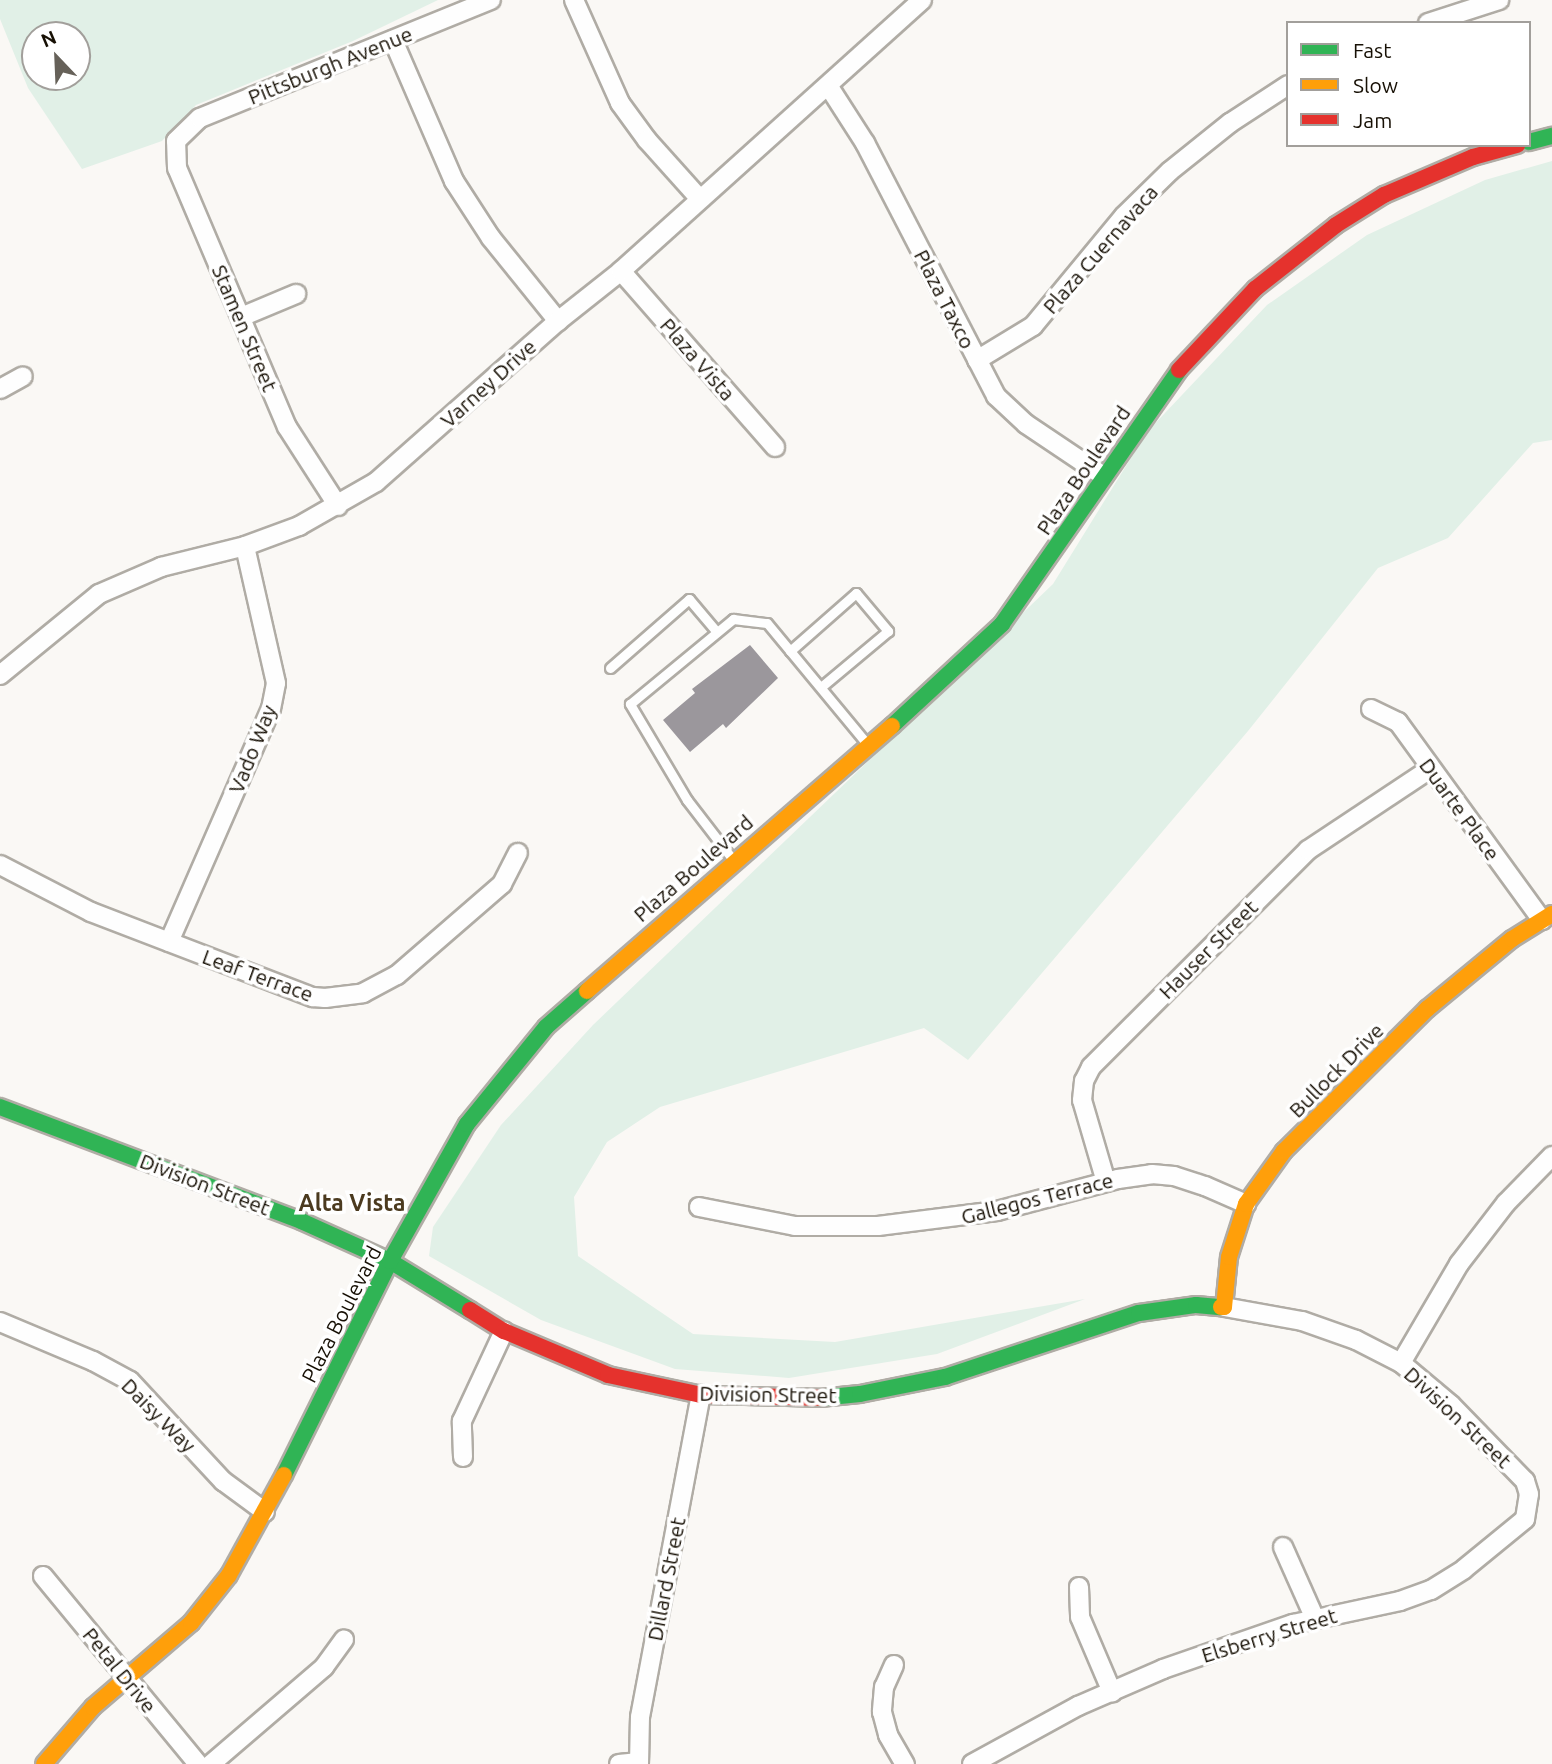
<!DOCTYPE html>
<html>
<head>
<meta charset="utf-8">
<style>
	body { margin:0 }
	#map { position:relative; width:1552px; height:1764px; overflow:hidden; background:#faf8f5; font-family:Ubuntu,sans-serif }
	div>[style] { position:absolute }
	.green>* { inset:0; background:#e1f0e7 }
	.building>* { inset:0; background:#9b979c }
	.roads { filter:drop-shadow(2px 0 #b0aca5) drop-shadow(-2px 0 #b0aca5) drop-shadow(0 2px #b0aca5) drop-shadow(0 -2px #b0aca5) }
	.lane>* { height:9px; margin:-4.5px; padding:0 4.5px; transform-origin:4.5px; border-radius:4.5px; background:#fefefe }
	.street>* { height:18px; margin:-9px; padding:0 9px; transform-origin:9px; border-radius:9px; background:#fefefe }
	.fast>* { height:16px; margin:-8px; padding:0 8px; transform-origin:8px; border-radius:8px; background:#30b455 }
	.slow>* { height:16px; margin:-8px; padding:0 8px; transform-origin:8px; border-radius:8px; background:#ff9f0a }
	.jam>* { height:16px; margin:-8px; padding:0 8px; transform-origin:8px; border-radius:8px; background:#e5322d }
	span { translate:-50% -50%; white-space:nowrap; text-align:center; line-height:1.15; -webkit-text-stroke:7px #fff; paint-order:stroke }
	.street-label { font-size:21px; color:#171005 }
	.neighbourhood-label { font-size:23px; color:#4b3a1f; font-weight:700 }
	.legend { position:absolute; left:1286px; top:21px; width:245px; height:126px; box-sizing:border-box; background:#fff; border:2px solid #a29f9b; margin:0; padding:9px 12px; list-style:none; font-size:21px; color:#171005 }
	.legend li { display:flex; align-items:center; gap:14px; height:35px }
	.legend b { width:35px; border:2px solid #a29f9b }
	.north { position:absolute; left:21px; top:21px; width:70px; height:70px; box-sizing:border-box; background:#fff; border:2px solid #a29f9b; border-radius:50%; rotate:337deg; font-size:19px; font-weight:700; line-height:28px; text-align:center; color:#171005 }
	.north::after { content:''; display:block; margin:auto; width:24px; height:32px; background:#666159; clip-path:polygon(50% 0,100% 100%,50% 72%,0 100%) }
</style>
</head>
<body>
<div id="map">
	<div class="green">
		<div style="clip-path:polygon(evenodd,0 0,438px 0,353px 41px,196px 105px,162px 141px,82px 169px,28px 88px,0 19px,0 0,77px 35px,77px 77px,35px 77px,35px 35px,77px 35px)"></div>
		<div style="clip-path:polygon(1552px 161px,1552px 440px,1533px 443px,1448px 538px,1378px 568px,1248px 731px,968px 1060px,924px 1028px,660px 1107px,607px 1142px,574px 1197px,578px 1256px,693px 1334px,835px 1342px,1085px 1299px,937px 1354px,789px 1378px,675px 1369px,541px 1320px,429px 1256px,433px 1227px,501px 1125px,593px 1025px,1053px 584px,1147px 432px,1267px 305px,1367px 235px,1485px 180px)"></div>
	</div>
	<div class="building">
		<div style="clip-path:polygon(750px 645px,778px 678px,726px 728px,723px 724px,690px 752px,663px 720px,695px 693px,692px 689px)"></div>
	</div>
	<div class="roads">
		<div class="lane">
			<div style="left:790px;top:651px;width:88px;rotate:-41.3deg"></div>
			<div style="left:856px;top:593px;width:50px;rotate:49.9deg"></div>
			<div style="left:888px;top:631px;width:87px;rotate:140.1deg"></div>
			<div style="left:610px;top:668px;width:105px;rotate:-41.1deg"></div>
			<div style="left:689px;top:599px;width:43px;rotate:49.7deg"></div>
			<div style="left:734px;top:861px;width:77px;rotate:-127.6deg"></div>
			<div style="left:687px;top:800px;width:112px;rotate:-120.7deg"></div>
			<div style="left:630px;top:704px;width:134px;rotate:-39.5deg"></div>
			<div style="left:733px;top:619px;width:34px;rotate:7deg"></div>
			<div style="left:767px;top:623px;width:157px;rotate:50.4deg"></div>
		</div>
		<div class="street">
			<div style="left:574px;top:0;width:113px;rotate:65.9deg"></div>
			<div style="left:620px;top:103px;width:46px;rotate:53.9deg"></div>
			<div style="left:647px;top:140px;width:78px;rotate:48.1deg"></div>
			<div style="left:1428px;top:23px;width:75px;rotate:-17.9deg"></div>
			<div style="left:393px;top:40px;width:154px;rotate:66.6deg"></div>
			<div style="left:454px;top:181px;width:68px;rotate:57deg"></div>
			<div style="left:491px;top:238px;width:107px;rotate:51.1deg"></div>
			<div style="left:829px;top:87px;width:67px;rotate:57.3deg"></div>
			<div style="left:865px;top:143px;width:285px;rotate:62.6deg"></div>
			<div style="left:996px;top:396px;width:41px;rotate:43deg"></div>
			<div style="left:1026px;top:424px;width:92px;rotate:33.9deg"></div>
			<div style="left:621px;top:271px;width:234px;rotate:48.8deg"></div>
			<div style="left:241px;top:317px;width:60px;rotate:-22.7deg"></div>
			<div style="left:977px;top:360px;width:66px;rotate:-31.3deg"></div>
			<div style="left:1033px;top:326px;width:143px;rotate:-50.4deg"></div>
			<div style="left:1124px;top:216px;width:64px;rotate:-44.4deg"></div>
			<div style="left:1170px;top:171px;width:77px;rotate:-38.7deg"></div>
			<div style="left:1230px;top:123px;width:69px;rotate:-33.2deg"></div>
			<div style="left:0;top:389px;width:26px;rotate:-29deg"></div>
			<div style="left:338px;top:506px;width:94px;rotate:-122.8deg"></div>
			<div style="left:287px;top:427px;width:281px;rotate:-113deg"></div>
			<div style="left:177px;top:168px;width:27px;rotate:-92deg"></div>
			<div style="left:176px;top:141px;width:33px;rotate:-44deg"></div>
			<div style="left:200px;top:118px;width:314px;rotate:-22.1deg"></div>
			<div style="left:0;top:675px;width:128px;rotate:-39.3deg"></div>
			<div style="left:99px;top:594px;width:68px;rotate:-23.5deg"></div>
			<div style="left:161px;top:567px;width:87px;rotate:-14deg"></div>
			<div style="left:245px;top:546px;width:58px;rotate:-20.3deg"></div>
			<div style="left:299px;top:526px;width:89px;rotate:-29.7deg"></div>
			<div style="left:376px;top:482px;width:243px;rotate:-41.5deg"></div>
			<div style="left:558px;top:321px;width:80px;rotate:-38.4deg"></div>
			<div style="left:621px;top:271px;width:405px;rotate:-42deg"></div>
			<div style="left:1371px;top:709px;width:30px;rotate:26deg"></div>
			<div style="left:1398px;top:722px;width:245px;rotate:54deg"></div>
			<div style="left:0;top:865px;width:102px;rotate:27.3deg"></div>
			<div style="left:91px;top:912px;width:238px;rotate:21deg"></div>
			<div style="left:313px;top:997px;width:12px;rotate:5deg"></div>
			<div style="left:325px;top:998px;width:38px;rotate:-7deg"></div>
			<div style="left:363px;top:993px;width:38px;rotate:-28deg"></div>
			<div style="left:397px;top:975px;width:139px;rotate:-40.9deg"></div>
			<div style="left:502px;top:884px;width:35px;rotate:-63deg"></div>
			<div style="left:169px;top:942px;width:254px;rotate:-66.4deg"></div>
			<div style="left:271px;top:709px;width:26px;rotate:-79deg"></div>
			<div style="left:276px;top:683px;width:140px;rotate:-102.8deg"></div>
			<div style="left:1106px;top:1182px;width:85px;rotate:-106.3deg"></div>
			<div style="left:1082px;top:1100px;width:19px;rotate:-84deg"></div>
			<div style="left:1084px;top:1081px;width:16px;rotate:-63deg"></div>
			<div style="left:1091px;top:1067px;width:307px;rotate:-45deg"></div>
			<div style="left:1308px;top:850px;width:146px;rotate:-33.6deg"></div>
			<div style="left:699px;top:1207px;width:98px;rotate:11.2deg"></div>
			<div style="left:795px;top:1226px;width:83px"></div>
			<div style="left:878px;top:1226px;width:120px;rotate:-7.2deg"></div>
			<div style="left:997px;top:1211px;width:125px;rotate:-14.8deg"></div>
			<div style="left:1118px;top:1179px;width:34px;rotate:-8deg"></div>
			<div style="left:1152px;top:1174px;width:22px;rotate:5deg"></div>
			<div style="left:1174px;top:1176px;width:33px;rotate:18deg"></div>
			<div style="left:1205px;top:1186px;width:45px;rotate:23.7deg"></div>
			<div style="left:0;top:1322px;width:101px;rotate:22.8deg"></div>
			<div style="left:93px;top:1361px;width:42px;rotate:28.4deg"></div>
			<div style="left:130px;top:1381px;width:137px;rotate:47.1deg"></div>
			<div style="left:223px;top:1481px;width:52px;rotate:36.4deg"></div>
			<div style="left:1401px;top:1363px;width:115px;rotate:-59.6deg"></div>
			<div style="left:1459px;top:1264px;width:77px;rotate:-52.4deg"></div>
			<div style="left:1506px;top:1203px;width:66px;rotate:-45.6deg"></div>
			<div style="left:463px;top:1457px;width:36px;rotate:-92deg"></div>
			<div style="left:462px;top:1421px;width:99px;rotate:-65deg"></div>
			<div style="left:1283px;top:1547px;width:79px;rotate:66deg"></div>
			<div style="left:43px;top:1576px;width:244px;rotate:50.5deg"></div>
			<div style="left:1079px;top:1587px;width:30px;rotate:88deg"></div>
			<div style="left:1080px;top:1617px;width:82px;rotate:66.9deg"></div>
			<div style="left:894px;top:1665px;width:24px;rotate:114deg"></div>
			<div style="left:884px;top:1687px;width:25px;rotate:95deg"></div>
			<div style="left:882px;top:1712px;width:24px;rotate:75deg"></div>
			<div style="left:888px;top:1735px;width:34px;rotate:60deg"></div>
			<div style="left:211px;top:1764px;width:149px;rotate:-40.6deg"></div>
			<div style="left:324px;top:1667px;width:34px;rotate:-54deg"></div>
			<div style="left:619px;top:1764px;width:20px;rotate:-6deg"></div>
			<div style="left:639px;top:1764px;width:47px;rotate:-88.8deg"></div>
			<div style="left:640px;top:1717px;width:328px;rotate:-79.3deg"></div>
			<div style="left:972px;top:1764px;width:121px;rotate:-28.7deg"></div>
			<div style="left:1078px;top:1706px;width:93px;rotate:-23.5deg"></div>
			<div style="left:1163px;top:1669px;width:138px;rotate:-19.1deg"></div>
			<div style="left:1293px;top:1624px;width:109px;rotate:-12.1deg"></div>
			<div style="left:1400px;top:1601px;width:33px;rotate:-20deg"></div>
			<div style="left:1431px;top:1590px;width:39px;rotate:-32deg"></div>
			<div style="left:1464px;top:1569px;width:79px;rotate:-39.3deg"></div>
			<div style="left:1525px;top:1519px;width:25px;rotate:-81deg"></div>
			<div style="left:1529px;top:1494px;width:14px;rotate:-107deg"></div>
			<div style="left:1525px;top:1481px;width:106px;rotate:-134.2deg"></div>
			<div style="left:1451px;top:1405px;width:65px;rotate:-140deg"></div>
			<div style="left:1401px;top:1363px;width:51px;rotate:-152.9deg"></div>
			<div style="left:1356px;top:1340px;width:57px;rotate:-160.6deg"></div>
			<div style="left:1302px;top:1321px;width:79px;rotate:-169.8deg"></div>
		</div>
		<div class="fast">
			<div style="left:1529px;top:142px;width:24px;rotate:-15deg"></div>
			<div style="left:892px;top:726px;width:150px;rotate:-42.8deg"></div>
			<div style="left:1002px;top:624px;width:310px;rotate:-55.1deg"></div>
			<div style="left:0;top:1107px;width:322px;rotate:20.7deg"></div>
			<div style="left:301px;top:1221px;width:98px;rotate:24.2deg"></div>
			<div style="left:390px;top:1261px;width:94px;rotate:31.5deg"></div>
			<div style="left:820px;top:1398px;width:40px;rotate:-5.7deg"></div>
			<div style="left:860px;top:1394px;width:87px;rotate:-11.3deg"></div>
			<div style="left:945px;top:1377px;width:204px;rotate:-18.3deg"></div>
			<div style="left:1139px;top:1313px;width:58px;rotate:-8deg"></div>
			<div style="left:1196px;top:1305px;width:25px;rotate:5deg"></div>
			<div style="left:284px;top:1475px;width:239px;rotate:-63.6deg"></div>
			<div style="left:390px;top:1261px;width:157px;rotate:-60.7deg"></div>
			<div style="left:467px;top:1124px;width:125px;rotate:-50.8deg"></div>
			<div style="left:546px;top:1027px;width:55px;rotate:-41.3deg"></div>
		</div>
		<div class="slow">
			<div style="left:587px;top:991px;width:404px;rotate:-41deg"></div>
			<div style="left:1221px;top:1307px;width:3px"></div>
			<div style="left:1224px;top:1307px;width:50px;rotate:-84.3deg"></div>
			<div style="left:1229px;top:1257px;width:56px;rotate:-72.2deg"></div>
			<div style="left:1246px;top:1204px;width:65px;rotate:-54.4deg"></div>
			<div style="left:1284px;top:1151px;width:202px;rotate:-44.8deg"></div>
			<div style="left:1427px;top:1009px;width:110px;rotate:-39.5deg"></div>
			<div style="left:1512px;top:939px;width:47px;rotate:-32deg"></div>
			<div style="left:44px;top:1764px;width:75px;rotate:-49.3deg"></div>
			<div style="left:93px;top:1707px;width:129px;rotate:-40.6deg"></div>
			<div style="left:191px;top:1623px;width:61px;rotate:-51.6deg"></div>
			<div style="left:229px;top:1575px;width:114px;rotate:-61.2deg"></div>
		</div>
		<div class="jam">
			<div style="left:1179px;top:370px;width:111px;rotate:-46.8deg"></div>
			<div style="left:1255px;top:289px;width:103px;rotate:-38.3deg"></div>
			<div style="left:1336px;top:225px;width:57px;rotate:-32deg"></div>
			<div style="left:1384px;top:195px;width:97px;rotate:-23.1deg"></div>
			<div style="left:1473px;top:157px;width:46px;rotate:-15.3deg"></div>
			<div style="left:470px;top:1310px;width:40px;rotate:32deg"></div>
			<div style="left:504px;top:1331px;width:113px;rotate:22.9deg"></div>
			<div style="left:608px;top:1375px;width:95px;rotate:12.1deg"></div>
			<div style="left:701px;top:1395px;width:119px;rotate:1.4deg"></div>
		</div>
	</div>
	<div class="street-label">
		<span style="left:330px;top:65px;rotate:-22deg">Pittsburgh Avenue</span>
		<span style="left:1100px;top:249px;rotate:-49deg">Plaza Cuernavaca</span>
		<span style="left:945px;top:299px;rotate:63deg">Plaza Taxco</span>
		<span style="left:245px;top:328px;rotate:67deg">Stamen Street</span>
		<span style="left:698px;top:359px;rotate:49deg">Plaza Vista</span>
		<span style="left:488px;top:383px;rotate:-42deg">Varney Drive</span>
		<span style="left:1083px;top:470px;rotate:-56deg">Plaza Boulevard</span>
		<span style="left:252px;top:749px;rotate:-68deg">Vado Way</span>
		<span style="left:1460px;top:809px;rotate:54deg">Duarte Place</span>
		<span style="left:693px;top:868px;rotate:-41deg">Plaza Boulevard</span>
		<span style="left:1208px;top:949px;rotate:-45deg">Hauser Street</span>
		<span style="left:258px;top:975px;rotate:20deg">Leaf Terrace</span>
		<span style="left:1336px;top:1070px;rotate:-45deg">Bullock Drive</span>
		<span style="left:205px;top:1184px;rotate:21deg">Division Street</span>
		<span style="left:1037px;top:1198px;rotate:-14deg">Gallegos Terrace</span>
		<span style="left:341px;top:1314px;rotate:-63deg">Plaza Boulevard</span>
		<span style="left:768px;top:1394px;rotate:1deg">Division Street</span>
		<span style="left:159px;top:1415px;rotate:45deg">Daisy Way</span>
		<span style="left:1458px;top:1417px;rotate:43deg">Division Street</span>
		<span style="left:666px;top:1579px;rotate:-79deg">Dillard Street</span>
		<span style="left:1269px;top:1635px;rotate:-17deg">Elsberry Street</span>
		<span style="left:120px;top:1670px;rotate:51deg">Petal Drive</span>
	</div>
	<div class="neighbourhood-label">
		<span style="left:352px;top:1203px">Alta Vista</span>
	</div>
	<ul class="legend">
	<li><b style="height:9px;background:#30b455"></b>Fast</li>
	<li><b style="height:9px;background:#ff9f0a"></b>Slow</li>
	<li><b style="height:9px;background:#e5322d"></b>Jam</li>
	</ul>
	<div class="north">N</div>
</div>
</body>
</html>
